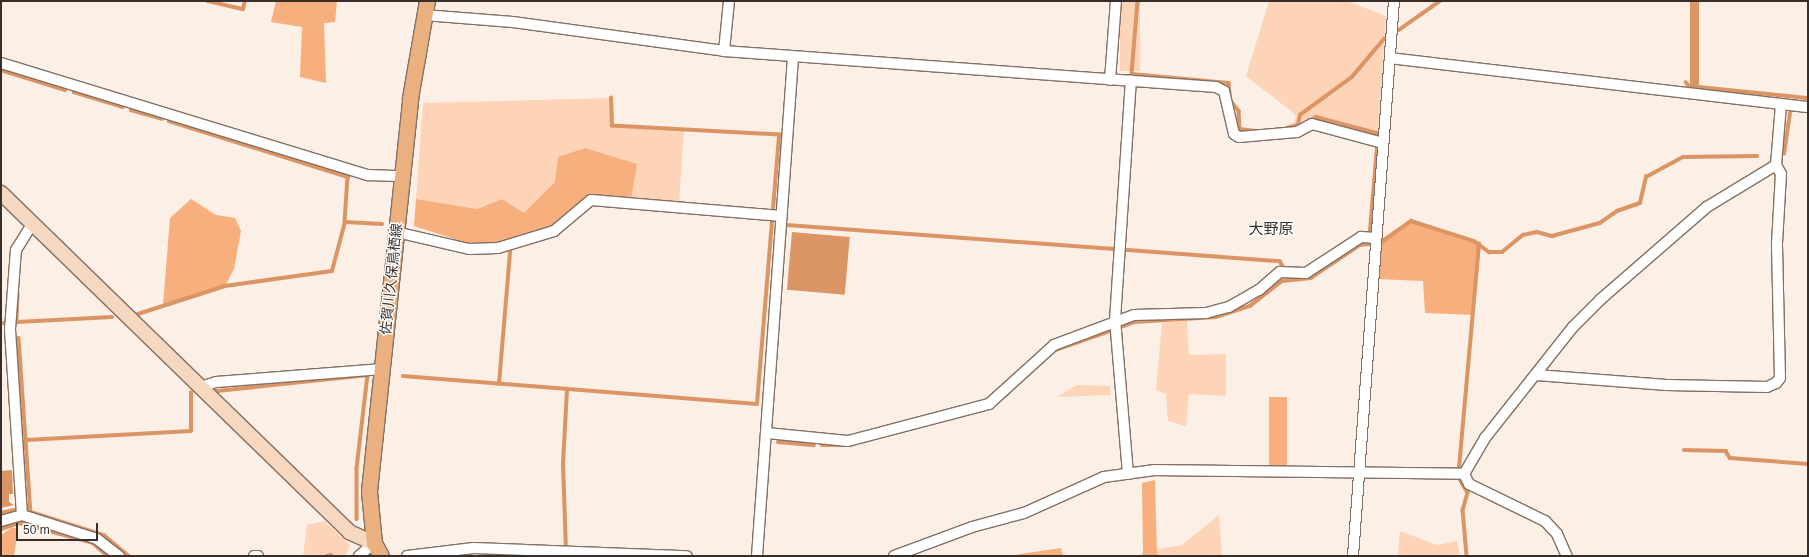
<!DOCTYPE html>
<html>
<head>
<meta charset="utf-8">
<style>
	body { margin:0 }
	#map { position:relative; width:1809px; height:557px; overflow:hidden; background:#fcefe6; font-family:Arial,"Noto Sans JP",sans-serif }
	div>[style] { position:absolute }
	.green>* { inset:0; background:#fdd4b8; transform-origin:0 0 }
	.forest>* { inset:0; background:#f6af7d; transform-origin:0 0 }
	.water>* { inset:0; background:#db9564; transform-origin:0 0 }
	.stream>* { height:3.5px; margin:-1.75px; padding:0 1.75px; transform-origin:1.75px; border-radius:1.75px; background:#db9564 }
	.roads { filter:drop-shadow(1px 0 #847063) drop-shadow(-1px 0 #847063) drop-shadow(0 1px #847063) drop-shadow(0 -1px #847063) }
	.street>* { height:10px; margin:-5px; padding:0 5px; transform-origin:5px; border-radius:5px; background:#fff }
	.secondary>* { height:14px; margin:-7px; padding:0 7px; transform-origin:7px; border-radius:7px; background:#f5d8bf }
	.primary>* { height:15px; margin:-7.5px; padding:0 7.5px; transform-origin:7.5px; border-radius:7.5px; background:#ebb07f }
	span { translate:-50% -50%; white-space:nowrap; text-align:center; line-height:1.15; -webkit-text-stroke:3px #fff; paint-order:stroke }
	.street-label { font-size:14px; color:#382f2a }
	.neighbourhood-label { font-size:15px; color:#382f2a }
	.frame { position:absolute; inset:0; border:2px solid #382f2a; pointer-events:none }
	.scale { position:absolute; left:16px; top:523px; width:82px; height:18px; box-sizing:border-box; border:2px solid #382f2a; border-top:0; padding-left:5px; font-size:12px; line-height:14px; white-space:nowrap; color:#382f2a; -webkit-text-stroke:3px #fff; paint-order:stroke }
</style>
</head>
<body>
<div id="map">
	<div class="green">
		<div style="left:1120px;top:1px;width:20px;height:70px"></div>
		<div style="clip-path:polygon(1269px 1px,1347px 1px,1386px 16px,1378px 136px,1316px 120px,1293px 125px,1296px 115px,1246px 76px)"></div>
		<div style="clip-path:polygon(611px 98px,612px 126px,684px 129px,679px 203px,631px 199px,558px 157px,556px 182px,524px 213px,502px 199px,477px 209px,416px 199px,423px 103px)"></div>
		<div style="clip-path:polygon(1187px 321px,1189px 355px,1226px 354px,1226px 396px,1189px 394px,1186px 426px,1168px 421px,1166px 394px,1156px 390px,1162px 323px)"></div>
		<div style="clip-path:polygon(1077px 385px,1110px 386px,1111px 395px,1057px 397px)"></div>
		<div style="clip-path:polygon(1219px 515px,1222px 556px,1157px 556px,1157px 549px,1182px 545px)"></div>
		<div style="clip-path:polygon(324px 521px,350px 545px,346px 555px,303px 556px,307px 525px)"></div>
		<div style="clip-path:polygon(1400px 531px,1437px 545px,1457px 541px,1460px 556px,1398px 556px)"></div>
	</div>
	<div class="forest">
		<div style="clip-path:polygon(276px 1px,337px 1px,335px 22px,324px 23px,326px 83px,300px 77px,302px 27px,271px 22px)"></div>
		<div style="clip-path:polygon(585px 148px,637px 164px,631px 199px,587px 198px,553px 228px,499px 243px,470px 244px,414px 226px,416px 199px,477px 209px,502px 199px,524px 213px,555px 182px,558px 157px)"></div>
		<div style="clip-path:polygon(191px 199px,216px 215px,235px 218px,241px 231px,234px 269px,226px 284px,163px 305px,170px 218px)"></div>
		<div style="clip-path:polygon(1411px 219px,1481px 243px,1474px 315px,1425px 313px,1423px 281px,1377px 279px,1380px 240px)"></div>
		<div style="left:1269px;top:397px;width:18px;height:69px"></div>
		<div style="clip-path:polygon(1155px 480px,1157px 556px,1139px 556px,1143px 554px,1142px 483px)"></div>
		<div style="clip-path:polygon(11px 528px,18px 528px,14px 556px,1px 556px,1px 535px)"></div>
		<div style="clip-path:polygon(1061px 548px,1063px 556px,1009px 556px,1027px 553px)"></div>
	</div>
	<div class="water">
		<div style="left:1690px;top:1px;width:9px;height:85px"></div>
		<div style="left:792px;top:232px;width:58px;height:58px;rotate:5deg"></div>
		<div style="clip-path:polygon(12px 470px,13px 494px,9px 494px,9px 502px,14px 505px,1px 508px,1px 471px)"></div>
	</div>
	<div class="stream">
		<div style="left:208px;top:1px;width:36px;rotate:13deg"></div>
		<div style="left:243px;top:9px;width:8px;rotate:-76deg"></div>
		<div style="left:1138px;top:1px;width:73px;rotate:94.7deg"></div>
		<div style="left:1132px;top:74px;width:97px;rotate:5.3deg"></div>
		<div style="left:1229px;top:83px;width:18px;rotate:84deg"></div>
		<div style="left:1231px;top:101px;width:13px;rotate:51deg"></div>
		<div style="left:1239px;top:111px;width:18px;rotate:87deg"></div>
		<div style="left:1240px;top:129px;width:17px;rotate:7deg"></div>
		<div style="left:1399px;top:30px;width:50px;rotate:-35.3deg"></div>
		<div style="left:1px;top:70px;width:67px;rotate:17.4deg"></div>
		<div style="left:1686px;top:82px;width:5px;rotate:53deg"></div>
		<div style="left:1689px;top:86px;width:120px;rotate:5.8deg"></div>
		<div style="left:74px;top:92px;width:51px;rotate:17deg"></div>
		<div style="left:131px;top:110px;width:32px;rotate:16deg"></div>
		<div style="left:169px;top:121px;width:188px;rotate:17.4deg"></div>
		<div style="left:348px;top:177px;width:45px;rotate:93.8deg"></div>
		<div style="left:345px;top:222px;width:37px;rotate:3deg"></div>
		<div style="left:1309px;top:121px;width:8px;rotate:-30deg"></div>
		<div style="left:1316px;top:117px;width:63px;rotate:14.7deg"></div>
		<div style="left:1287px;top:128px;width:11px;rotate:-15deg"></div>
		<div style="left:1298px;top:125px;width:10px;rotate:-79deg"></div>
		<div style="left:1300px;top:115px;width:64px;rotate:-36.2deg"></div>
		<div style="left:1352px;top:77px;width:50px;rotate:-49.9deg"></div>
		<div style="left:1784px;top:154px;width:41px;rotate:-81.7deg"></div>
		<div style="left:787px;top:225px;width:494px;rotate:4.2deg"></div>
		<div style="left:1280px;top:261px;width:6px;rotate:59deg"></div>
		<div style="left:1370px;top:231px;width:83px;rotate:-85.2deg"></div>
		<div style="left:1382px;top:242px;width:36px;rotate:-36deg"></div>
		<div style="left:1411px;top:221px;width:66px;rotate:17.6deg"></div>
		<div style="left:1474px;top:241px;width:19px;rotate:36deg"></div>
		<div style="left:1489px;top:252px;width:13px"></div>
		<div style="left:1502px;top:252px;width:27px;rotate:-39deg"></div>
		<div style="left:1523px;top:235px;width:14px;rotate:-12deg"></div>
		<div style="left:1537px;top:232px;width:16px;rotate:15deg"></div>
		<div style="left:1552px;top:236px;width:50px;rotate:-15.2deg"></div>
		<div style="left:1600px;top:223px;width:21px;rotate:-35deg"></div>
		<div style="left:1617px;top:211px;width:24px;rotate:-19deg"></div>
		<div style="left:1640px;top:203px;width:27px;rotate:-77deg"></div>
		<div style="left:1646px;top:177px;width:42px;rotate:-28.4deg"></div>
		<div style="left:1683px;top:157px;width:74px;rotate:-0.8deg"></div>
		<div style="left:18px;top:293px;width:29px;rotate:92deg"></div>
		<div style="left:17px;top:322px;width:95px;rotate:-3deg"></div>
		<div style="left:138px;top:314px;width:91px;rotate:-17.8deg"></div>
		<div style="left:225px;top:286px;width:108px;rotate:-8deg"></div>
		<div style="left:332px;top:271px;width:51px;rotate:-75.1deg"></div>
		<div style="left:1px;top:323px;width:3px"></div>
		<div style="left:1121px;top:327px;width:14px;rotate:-21deg"></div>
		<div style="left:1134px;top:322px;width:82px;rotate:-3.5deg"></div>
		<div style="left:1216px;top:317px;width:36px;rotate:-18deg"></div>
		<div style="left:1250px;top:306px;width:41px;rotate:-38deg"></div>
		<div style="left:1282px;top:281px;width:29px;rotate:-6deg"></div>
		<div style="left:1311px;top:278px;width:59px;rotate:-34deg"></div>
		<div style="left:1360px;top:245px;width:9px;rotate:-6deg"></div>
		<div style="left:19px;top:338px;width:174px;rotate:86.1deg"></div>
		<div style="left:31px;top:512px;width:77px;rotate:17.5deg"></div>
		<div style="left:104px;top:535px;width:33px;rotate:40deg"></div>
		<div style="left:1053px;top:351px;width:60px;rotate:-19.3deg"></div>
		<div style="left:403px;top:376px;width:355px;rotate:4.5deg"></div>
		<div style="left:757px;top:404px;width:270px;rotate:-85.3deg"></div>
		<div style="left:779px;top:135px;width:167px;rotate:-176.9deg"></div>
		<div style="left:612px;top:126px;width:28px;rotate:-92deg"></div>
		<div style="left:499px;top:384px;width:132px;rotate:-85.2deg"></div>
		<div style="left:217px;top:391px;width:152px;rotate:-6deg"></div>
		<div style="left:368px;top:375px;width:94px;rotate:96.7deg"></div>
		<div style="left:357px;top:468px;width:51px;rotate:90deg"></div>
		<div style="left:991px;top:407px;width:22px;rotate:-39deg"></div>
		<div style="left:26px;top:440px;width:165px;rotate:-3.1deg"></div>
		<div style="left:191px;top:431px;width:38px;rotate:-90deg"></div>
		<div style="left:778px;top:442px;width:36px;rotate:5deg"></div>
		<div style="left:822px;top:445px;width:29px"></div>
		<div style="left:1684px;top:450px;width:42px;rotate:1.4deg"></div>
		<div style="left:1726px;top:451px;width:8px;rotate:60deg"></div>
		<div style="left:1730px;top:458px;width:78px;rotate:4.4deg"></div>
		<div style="left:1459px;top:468px;width:225px;rotate:-84.9deg"></div>
		<div style="left:1460px;top:479px;width:16px;rotate:60deg"></div>
		<div style="left:1468px;top:493px;width:18px;rotate:106deg"></div>
		<div style="left:1463px;top:510px;width:46px;rotate:85deg"></div>
		<div style="left:1px;top:513px;width:13px;rotate:-13deg"></div>
		<div style="left:1px;top:529px;width:20px;rotate:-18deg"></div>
		<div style="left:20px;top:523px;width:76px;rotate:15.3deg"></div>
		<div style="left:93px;top:543px;width:20px;rotate:41deg"></div>
		<div style="left:566px;top:551px;width:87px;rotate:-92deg"></div>
		<div style="left:563px;top:464px;width:75px;rotate:-86.9deg"></div>
		<div style="left:327px;top:556px;width:4px;rotate:-14deg"></div>
		<div style="left:542px;top:556px;width:5px"></div>
	</div>
	<div class="roads">
		<div class="street">
			<div style="left:424px;top:15px;width:89px;rotate:4.5deg"></div>
			<div style="left:513px;top:22px;width:213px;rotate:7.8deg"></div>
			<div style="left:724px;top:51px;width:493px;rotate:4.2deg"></div>
			<div style="left:1216px;top:87px;width:9px;rotate:27deg"></div>
			<div style="left:1224px;top:91px;width:44px;rotate:76.9deg"></div>
			<div style="left:1234px;top:134px;width:6px;rotate:31deg"></div>
			<div style="left:1239px;top:137px;width:58px;rotate:-4.9deg"></div>
			<div style="left:1297px;top:132px;width:17px;rotate:-28deg"></div>
			<div style="left:1312px;top:124px;width:73px;rotate:15deg"></div>
			<div style="left:724px;top:51px;width:50px;rotate:-84.3deg"></div>
			<div style="left:1390px;top:58px;width:421px;rotate:6.7deg"></div>
			<div style="left:1px;top:63px;width:384px;rotate:17deg"></div>
			<div style="left:368px;top:175px;width:34px;rotate:2deg"></div>
			<div style="left:1110px;top:80px;width:79px;rotate:-85.7deg"></div>
			<div style="left:396px;top:232px;width:75px;rotate:13.1deg"></div>
			<div style="left:469px;top:249px;width:29px;rotate:-2deg"></div>
			<div style="left:498px;top:248px;width:59px;rotate:-16.9deg"></div>
			<div style="left:554px;top:231px;width:48px;rotate:-40deg"></div>
			<div style="left:591px;top:200px;width:191px;rotate:4.8deg"></div>
			<div style="left:1536px;top:375px;width:131px;rotate:4.4deg"></div>
			<div style="left:1667px;top:385px;width:100px;rotate:1.1deg"></div>
			<div style="left:1767px;top:387px;width:10px;rotate:-24deg"></div>
			<div style="left:1776px;top:383px;width:6px;rotate:-51deg"></div>
			<div style="left:1780px;top:378px;width:135px;rotate:-91.3deg"></div>
			<div style="left:1777px;top:243px;width:69px;rotate:-86.7deg"></div>
			<div style="left:1781px;top:174px;width:10px;rotate:-119deg"></div>
			<div style="left:1776px;top:165px;width:61px;rotate:-85.3deg"></div>
			<div style="left:200px;top:387px;width:17px;rotate:-17deg"></div>
			<div style="left:216px;top:382px;width:167px;rotate:-4.5deg"></div>
			<div style="left:767px;top:433px;width:81px;rotate:5.6deg"></div>
			<div style="left:848px;top:441px;width:146px;rotate:-14.7deg"></div>
			<div style="left:989px;top:404px;width:88px;rotate:-42.2deg"></div>
			<div style="left:1054px;top:345px;width:85px;rotate:-20.6deg"></div>
			<div style="left:1134px;top:315px;width:72px;rotate:-1.6deg"></div>
			<div style="left:1206px;top:313px;width:24px;rotate:-15deg"></div>
			<div style="left:1229px;top:307px;width:34px;rotate:-30deg"></div>
			<div style="left:1259px;top:290px;width:28px;rotate:-41deg"></div>
			<div style="left:1280px;top:272px;width:26px;rotate:2deg"></div>
			<div style="left:1306px;top:273px;width:66px;rotate:-33.2deg"></div>
			<div style="left:1361px;top:237px;width:15px;rotate:4deg"></div>
			<div style="left:1128px;top:474px;width:155px;rotate:-94.8deg"></div>
			<div style="left:1115px;top:320px;width:240px;rotate:-86.2deg"></div>
			<div style="left:1464px;top:474px;width:42px;rotate:-59.7deg"></div>
			<div style="left:1485px;top:438px;width:142px;rotate:-51.6deg"></div>
			<div style="left:1573px;top:327px;width:40px;rotate:-45deg"></div>
			<div style="left:1601px;top:299px;width:140px;rotate:-41deg"></div>
			<div style="left:1707px;top:207px;width:81px;rotate:-31.3deg"></div>
			<div style="left:1464px;top:474px;width:11px;rotate:63deg"></div>
			<div style="left:1469px;top:484px;width:85px;rotate:26deg"></div>
			<div style="left:1545px;top:521px;width:18px;rotate:47deg"></div>
			<div style="left:1557px;top:534px;width:24px;rotate:66deg"></div>
			<div style="left:22px;top:515px;width:186px;rotate:-93.7deg"></div>
			<div style="left:10px;top:329px;width:79px;rotate:-85.7deg"></div>
			<div style="left:16px;top:250px;width:31px;rotate:-58deg"></div>
			<div style="left:1px;top:521px;width:22px;rotate:-16deg"></div>
			<div style="left:22px;top:515px;width:79px;rotate:17.7deg"></div>
			<div style="left:97px;top:539px;width:28px;rotate:38deg"></div>
			<div style="left:254px;top:556px;width:4px"></div>
			<div style="left:359px;top:556px;width:20px;rotate:-41deg"></div>
			<div style="left:407px;top:556px;width:67px;rotate:-6.8deg"></div>
			<div style="left:474px;top:548px;width:213px;rotate:2.2deg"></div>
			<div style="left:757px;top:556px;width:500px;rotate:-85.87deg"></div>
			<div style="left:894px;top:556px;width:83px;rotate:-20.4deg"></div>
			<div style="left:972px;top:527px;width:54px;rotate:-15.1deg"></div>
			<div style="left:1024px;top:513px;width:88px;rotate:-24.2deg"></div>
			<div style="left:1104px;top:477px;width:51px;rotate:-7.8deg"></div>
			<div style="left:1155px;top:470px;width:309px;rotate:0.7deg"></div>
			<div style="left:1353px;top:556px;width:557px;rotate:-85.78deg"></div>
		</div>
		<div class="secondary">
			<div style="left:1px;top:193px;width:486px;rotate:44.2deg"></div>
			<div style="left:349px;top:532px;width:27px;rotate:24deg"></div>
		</div>
		<div class="primary">
			<div style="left:381px;top:556px;width:15px;rotate:-118deg"></div>
			<div style="left:374px;top:543px;width:52px;rotate:-95.5deg"></div>
			<div style="left:369px;top:491px;width:395px;rotate:-84deg"></div>
			<div style="left:410px;top:98px;width:98px;rotate:-80.1deg"></div>
		</div>
	</div>
	<div class="street-label">
		<span style="left:391px;top:279px;rotate:-84deg">佐賀川久保鳥栖線</span>
	</div>
	<div class="neighbourhood-label">
		<span style="left:1271px;top:229px">大野原</span>
	</div>
	<div class="frame"></div>
	<div class="scale">50 m</div>
</div>
</body>
</html>
